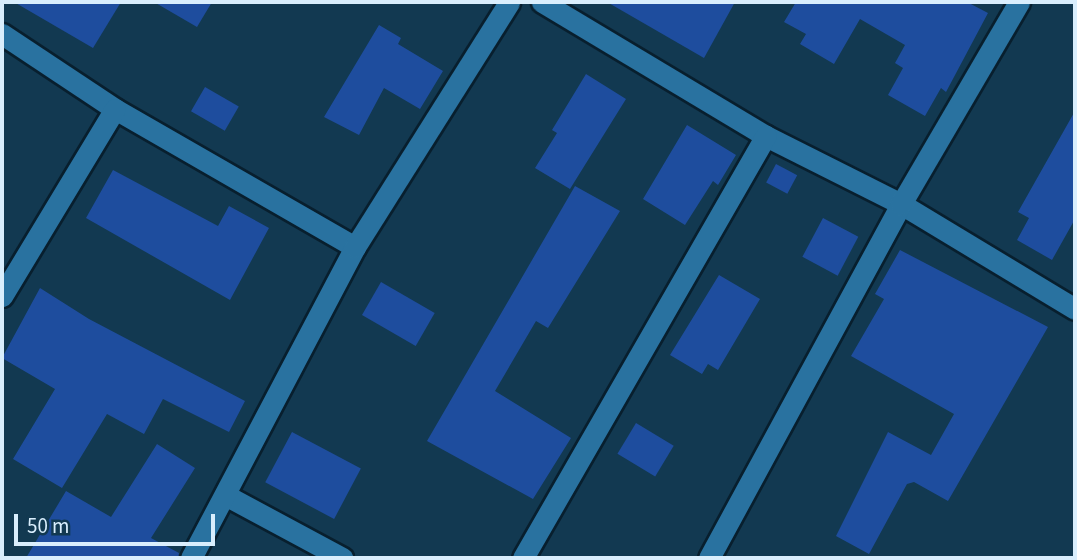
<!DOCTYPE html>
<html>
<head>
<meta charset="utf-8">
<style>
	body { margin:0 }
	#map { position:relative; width:1077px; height:560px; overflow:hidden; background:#123951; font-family:"Source Sans 3",sans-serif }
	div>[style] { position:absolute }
	.building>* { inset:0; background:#1e4d9e; transform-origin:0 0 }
	.roads { filter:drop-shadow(2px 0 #081f2e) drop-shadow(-2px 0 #081f2e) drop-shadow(0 2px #081f2e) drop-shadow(0 -2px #081f2e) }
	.minor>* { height:21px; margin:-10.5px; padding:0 10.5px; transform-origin:10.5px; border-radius:10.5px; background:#2972a0 }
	span { translate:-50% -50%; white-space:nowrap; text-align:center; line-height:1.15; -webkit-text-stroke:5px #123951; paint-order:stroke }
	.frame { position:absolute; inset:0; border:4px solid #d9eefd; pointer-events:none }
	.scale { position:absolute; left:14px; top:514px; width:201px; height:32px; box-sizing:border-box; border:4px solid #d9eefd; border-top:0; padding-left:9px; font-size:21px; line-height:24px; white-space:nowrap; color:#d9eefd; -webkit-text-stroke:5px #123951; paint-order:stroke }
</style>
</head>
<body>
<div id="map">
	<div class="building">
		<div style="clip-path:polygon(14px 2px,121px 2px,93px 48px)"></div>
		<div style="clip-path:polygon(154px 2px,212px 2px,197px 27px)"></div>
		<div style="clip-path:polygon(607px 2px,735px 2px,704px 58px)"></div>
		<div style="clip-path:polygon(796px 2px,967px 2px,988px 13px,946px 92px,941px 88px,925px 116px,888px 95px,903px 68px,895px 63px,905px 45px,860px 19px,834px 64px,800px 44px,806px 34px,784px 22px)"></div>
		<div style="clip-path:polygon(379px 25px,401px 38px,398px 44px,443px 71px,420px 109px,384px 88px,359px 135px,324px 117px)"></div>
		<div style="clip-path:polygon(586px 74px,626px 99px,570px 189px,535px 168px,557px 133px,552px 130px)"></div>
		<div style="left:205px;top:87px;width:39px;height:28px;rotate:30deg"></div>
		<div style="clip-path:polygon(1075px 111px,1075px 219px,1052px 260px,1017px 240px,1029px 218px,1018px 212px)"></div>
		<div style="clip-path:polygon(687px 125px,736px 155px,718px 185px,713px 181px,685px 225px,643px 199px)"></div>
		<div style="left:776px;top:164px;width:24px;height:21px;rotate:28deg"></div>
		<div style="clip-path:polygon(113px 170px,218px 226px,229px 206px,269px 228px,230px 300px,86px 218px)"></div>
		<div style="clip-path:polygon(575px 186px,620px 211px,548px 328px,536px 321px,495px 391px,571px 438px,533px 499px,427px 441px)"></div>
		<div style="left:823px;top:218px;width:40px;height:44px;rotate:28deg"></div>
		<div style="clip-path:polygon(900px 250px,1048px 327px,948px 501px,914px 482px,907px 484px,869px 554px,836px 536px,888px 432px,931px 455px,954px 414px,851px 356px,884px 299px,875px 294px)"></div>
		<div style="clip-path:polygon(719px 275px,760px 299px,718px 370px,708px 364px,702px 374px,670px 355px)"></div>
		<div style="left:381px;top:282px;width:62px;height:38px;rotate:30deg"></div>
		<div style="clip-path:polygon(40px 288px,89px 319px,245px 401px,229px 432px,163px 399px,144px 434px,107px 414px,62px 488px,13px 459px,55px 389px,2px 358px)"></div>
		<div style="left:636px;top:423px;width:44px;height:36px;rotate:31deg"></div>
		<div style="left:292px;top:432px;width:78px;height:57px;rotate:28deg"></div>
		<div style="clip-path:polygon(157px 444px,195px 468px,151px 538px,179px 553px,178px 558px,26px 558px,66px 491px,111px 517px)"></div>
	</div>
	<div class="roads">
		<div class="minor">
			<div style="left:542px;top:2px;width:261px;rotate:30.9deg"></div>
			<div style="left:766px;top:136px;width:151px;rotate:26.7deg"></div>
			<div style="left:901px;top:204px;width:203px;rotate:31.1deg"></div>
			<div style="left:2px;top:34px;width:136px;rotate:33.6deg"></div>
			<div style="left:115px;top:109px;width:277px;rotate:29.9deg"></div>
			<div style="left:2px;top:296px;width:218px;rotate:-58.9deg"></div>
			<div style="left:227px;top:496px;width:131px;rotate:28.3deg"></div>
			<div style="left:191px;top:558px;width:352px;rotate:-62.2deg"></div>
			<div style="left:355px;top:247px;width:289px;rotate:-57.8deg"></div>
			<div style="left:523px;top:558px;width:487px;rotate:-60.1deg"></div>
			<div style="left:709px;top:558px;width:403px;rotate:-61.5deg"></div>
			<div style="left:901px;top:204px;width:234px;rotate:-59.7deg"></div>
		</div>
	</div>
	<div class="frame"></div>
	<div class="scale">50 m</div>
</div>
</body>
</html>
